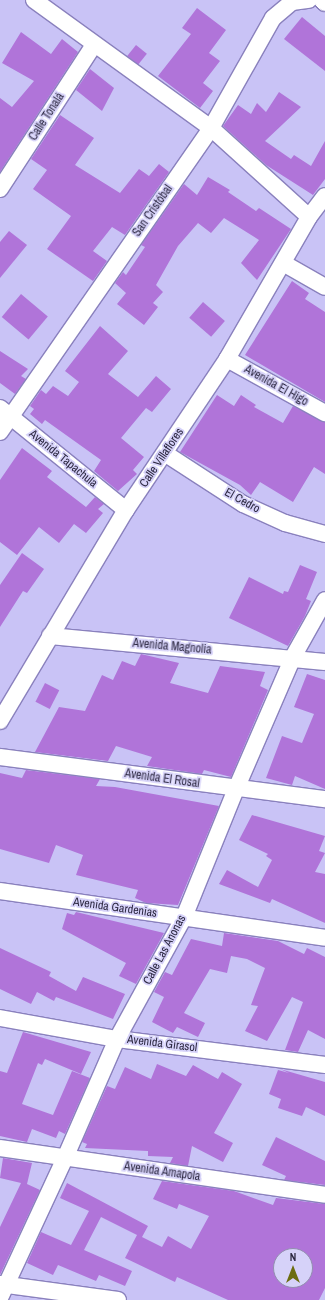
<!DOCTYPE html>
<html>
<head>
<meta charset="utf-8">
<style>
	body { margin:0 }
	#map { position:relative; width:325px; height:1300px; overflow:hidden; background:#c9c3f6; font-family:"Archivo Narrow",sans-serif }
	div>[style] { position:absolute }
	.building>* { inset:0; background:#b074d9; transform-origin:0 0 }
	.roads { filter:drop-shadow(1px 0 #8a81bd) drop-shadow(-1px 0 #8a81bd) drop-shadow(0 1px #8a81bd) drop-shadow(0 -1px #8a81bd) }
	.street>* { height:16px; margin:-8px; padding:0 8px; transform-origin:8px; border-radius:8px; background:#fff }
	span { translate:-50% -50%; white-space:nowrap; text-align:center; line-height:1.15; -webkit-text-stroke:3.5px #d6d2f9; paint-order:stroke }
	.street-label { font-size:12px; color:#2c2841 }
	.north { position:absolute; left:273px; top:1248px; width:40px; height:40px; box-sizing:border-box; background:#d6d2f9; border:1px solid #928eaf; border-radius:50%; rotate:0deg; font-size:11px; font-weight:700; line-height:16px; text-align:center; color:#2c2841 }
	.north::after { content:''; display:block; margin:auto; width:14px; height:18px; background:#6c6d0f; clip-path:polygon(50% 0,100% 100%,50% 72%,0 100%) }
</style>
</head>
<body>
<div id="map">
	<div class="building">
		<div style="clip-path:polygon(197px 8px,226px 30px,209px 53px,220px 61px,203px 83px,213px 91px,200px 108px,158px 76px,191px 34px,182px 28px)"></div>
		<div style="clip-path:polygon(302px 17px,325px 36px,325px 71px,284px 39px)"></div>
		<div style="clip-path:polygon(21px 32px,51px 54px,62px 39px,78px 52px,0 172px,0 98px,12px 107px,34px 81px,2px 63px)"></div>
		<div style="left:136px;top:45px;width:14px;height:14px;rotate:39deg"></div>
		<div style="clip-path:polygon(90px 69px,114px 88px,102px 111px,76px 90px)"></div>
		<div style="clip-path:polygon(279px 92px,301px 107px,265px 141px,291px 159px,294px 155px,311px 166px,325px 141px,325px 179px,313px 195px,266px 165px,223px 126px,238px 105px,251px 114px,257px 103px,266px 112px)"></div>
		<div style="clip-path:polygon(60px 115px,94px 138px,75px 165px,120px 193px,139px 169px,149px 176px,159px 164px,169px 172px,125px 235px,112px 227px,93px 251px,107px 261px,93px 281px,47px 249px,71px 216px,33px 189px,47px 170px,31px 159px)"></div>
		<div style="clip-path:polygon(208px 177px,230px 190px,228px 192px,256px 211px,259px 208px,291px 229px,257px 280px,241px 263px,259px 240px,224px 218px,211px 233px,198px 223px,178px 246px,156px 285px,163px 292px,153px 303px,158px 307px,144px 325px,117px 304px,126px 293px,115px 283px,123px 272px,126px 275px,145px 247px,141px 245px,184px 184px,197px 195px)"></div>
		<div style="clip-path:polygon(9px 231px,27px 245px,0 278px,0 242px)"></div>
		<div style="clip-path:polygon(292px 281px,309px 293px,305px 299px,325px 312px,325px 402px,245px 355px)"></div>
		<div style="left:21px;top:294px;width:35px;height:30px;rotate:40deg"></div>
		<div style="left:203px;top:302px;width:29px;height:21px;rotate:41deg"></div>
		<div style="clip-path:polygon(100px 326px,128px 351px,108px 374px,138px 397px,156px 376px,171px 389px,152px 412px,146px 408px,121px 438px,144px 457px,133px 470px,137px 474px,118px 491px,94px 471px,101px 460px,45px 420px,42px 424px,30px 414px,34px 409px,30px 406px,41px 390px,46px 394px,53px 386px,68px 396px,79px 382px,65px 371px)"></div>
		<div style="clip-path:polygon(0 351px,28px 369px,21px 376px,26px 379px,15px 394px,0 383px)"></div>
		<div style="clip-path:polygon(217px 395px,234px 406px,241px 395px,256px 405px,254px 407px,283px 423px,293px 406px,325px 422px,325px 474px,314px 467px,293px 502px,260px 482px,251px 495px,240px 485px,180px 452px)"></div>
		<div style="clip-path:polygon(22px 448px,52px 471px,47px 477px,86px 507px,95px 497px,104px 504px,98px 509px,103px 513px,86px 533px,74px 524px,59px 543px,39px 527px,17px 555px,0 542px,0 480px)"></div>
		<div style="clip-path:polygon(22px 553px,44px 569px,27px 593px,23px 591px,0 627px,0 585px)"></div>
		<div style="clip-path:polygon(300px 565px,317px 572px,306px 599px,311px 601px,305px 616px,288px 646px,229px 618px,249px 577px,283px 594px,284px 591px,288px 592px)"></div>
		<div style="clip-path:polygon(141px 654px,179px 663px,170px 683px,208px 693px,220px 666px,265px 672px,260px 686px,268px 690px,231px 777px,204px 770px,202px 774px,147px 766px,152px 757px,116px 746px,108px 761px,35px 752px,59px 707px,85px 711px,102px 675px,113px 680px,122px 661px,135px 666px)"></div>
		<div style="clip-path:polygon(307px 674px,325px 680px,325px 789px,295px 776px,292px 785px,266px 778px,282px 736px,302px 743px,314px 714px,294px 707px)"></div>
		<div style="left:45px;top:683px;width:16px;height:21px;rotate:27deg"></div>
		<div style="clip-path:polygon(26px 770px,100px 779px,96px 786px,115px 787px,219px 806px,178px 905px,146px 903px,135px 898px,138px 890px,76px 875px,83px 855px,56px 845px,49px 863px,0 849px,0 773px,22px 778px)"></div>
		<div style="clip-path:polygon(252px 815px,325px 836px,319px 851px,325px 853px,315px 872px,325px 874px,325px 923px,272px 899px,270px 903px,219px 884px,227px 870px,258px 887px,272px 860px,266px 856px,268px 854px,239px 840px)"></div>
		<div style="clip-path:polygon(76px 912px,164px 933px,136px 984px,119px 976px,126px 963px,62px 929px,67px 913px,74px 915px)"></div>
		<div style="clip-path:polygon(224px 933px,278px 941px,304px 954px,307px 948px,325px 957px,325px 1039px,308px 1030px,298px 1052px,285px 1050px,303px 1002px,292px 997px,267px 1041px,245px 1031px,258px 1006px,251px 1005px,265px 968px,247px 959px,231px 956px,227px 973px,210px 969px,184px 1013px,205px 1023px,198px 1037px,177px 1027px,173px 1033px,152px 1022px,164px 997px,154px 992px,165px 972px,172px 975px,191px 939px,222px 946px)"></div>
		<div style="clip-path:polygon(0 948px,51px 972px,49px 976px,76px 991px,83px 977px,125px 994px,113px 1019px,56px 997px,54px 1001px,37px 992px,31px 1004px,0 989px)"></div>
		<div style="clip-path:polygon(23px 1032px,91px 1052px,81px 1074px,45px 1059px,42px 1065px,38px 1063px,22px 1104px,53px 1115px,72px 1071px,90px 1078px,65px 1134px,59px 1131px,56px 1138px,32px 1129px,27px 1142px,0 1136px,0 1071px,7px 1073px)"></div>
		<div style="clip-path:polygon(157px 1064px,186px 1076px,193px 1065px,218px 1079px,222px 1072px,242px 1084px,214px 1133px,233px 1143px,223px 1162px,192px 1146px,188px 1166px,170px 1163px,173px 1157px,148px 1156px,148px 1151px,85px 1148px,87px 1144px,82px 1142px,107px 1086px,115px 1089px,125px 1067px,151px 1079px)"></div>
		<div style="clip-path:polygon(280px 1069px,325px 1082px,325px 1116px,306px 1107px,302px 1116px,278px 1108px,281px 1099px,269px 1094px,278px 1070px,289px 1073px)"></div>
		<div style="clip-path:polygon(276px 1137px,325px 1161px,325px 1185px,284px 1180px,286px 1176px,262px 1165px)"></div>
		<div style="clip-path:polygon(3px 1158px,32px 1163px,27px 1184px,40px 1190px,0 1275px,0 1227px,21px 1183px,0 1178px)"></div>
		<div style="clip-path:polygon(evenodd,162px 1181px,234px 1191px,273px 1205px,276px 1198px,325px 1204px,325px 1288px,319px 1300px,228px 1300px,177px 1277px,175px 1282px,125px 1258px,137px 1235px,101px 1217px,84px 1250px,132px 1271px,125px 1286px,99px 1275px,96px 1281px,58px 1265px,53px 1275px,27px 1263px,41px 1232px,71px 1245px,89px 1211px,60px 1198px,67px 1183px,148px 1226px,142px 1237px,162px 1247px,168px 1236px,191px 1249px,209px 1216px,179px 1204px,177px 1209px,153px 1199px,162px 1181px,281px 1256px,305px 1256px,305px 1280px,281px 1280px,281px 1256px)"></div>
	</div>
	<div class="roads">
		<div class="street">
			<div style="left:34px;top:0;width:218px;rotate:35.9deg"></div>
			<div style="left:211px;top:128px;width:132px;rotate:42.2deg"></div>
			<div style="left:322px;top:0;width:4px;rotate:45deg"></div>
			<div style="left:0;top:189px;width:172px;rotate:-56.9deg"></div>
			<div style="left:283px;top:263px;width:48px;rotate:29.7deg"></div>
			<div style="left:227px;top:359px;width:112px;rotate:28.9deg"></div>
			<div style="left:0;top:408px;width:162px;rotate:39deg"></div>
			<div style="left:0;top:432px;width:370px;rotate:-55.2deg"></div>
			<div style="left:211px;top:128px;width:126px;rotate:-60.6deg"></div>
			<div style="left:273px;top:18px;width:25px;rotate:-40deg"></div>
			<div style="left:292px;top:2px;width:17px;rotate:-7deg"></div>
			<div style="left:166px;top:454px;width:92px;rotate:33deg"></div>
			<div style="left:243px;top:504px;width:46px;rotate:24.3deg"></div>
			<div style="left:285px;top:523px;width:41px;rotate:15.4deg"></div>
			<div style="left:50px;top:636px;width:276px;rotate:5.4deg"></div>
			<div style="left:0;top:721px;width:246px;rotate:-59.2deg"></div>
			<div style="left:126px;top:510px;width:182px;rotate:-56.2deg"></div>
			<div style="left:227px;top:359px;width:164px;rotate:-60deg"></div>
			<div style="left:309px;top:217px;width:26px;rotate:-53deg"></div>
			<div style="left:0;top:757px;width:328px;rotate:7.4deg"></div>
			<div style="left:0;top:891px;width:328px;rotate:8.2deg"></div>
			<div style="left:0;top:1018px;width:119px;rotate:10.2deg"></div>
			<div style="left:117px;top:1039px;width:210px;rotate:7.1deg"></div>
			<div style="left:0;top:1148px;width:328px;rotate:8.2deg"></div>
			<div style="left:0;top:1284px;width:119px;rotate:7.7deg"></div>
			<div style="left:0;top:1298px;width:154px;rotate:-65.1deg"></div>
			<div style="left:65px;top:1158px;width:130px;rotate:-66.4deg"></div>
			<div style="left:117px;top:1039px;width:139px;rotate:-61.2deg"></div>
			<div style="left:184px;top:917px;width:138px;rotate:-67.9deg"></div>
			<div style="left:236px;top:789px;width:144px;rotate:-66.6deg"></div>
			<div style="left:293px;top:657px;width:65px;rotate:-60.7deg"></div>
		</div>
	</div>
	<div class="street-label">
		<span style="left:47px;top:117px;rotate:-57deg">Calle Tonalá</span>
		<span style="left:153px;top:211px;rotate:-55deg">San Cristóbal</span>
		<span style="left:276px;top:386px;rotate:29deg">Avenida El Higo</span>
		<span style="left:162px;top:458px;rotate:-56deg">Calle Villaflores</span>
		<span style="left:63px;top:459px;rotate:39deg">Avenida Tapachula</span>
		<span style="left:242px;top:501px;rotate:29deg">El Cedro</span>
		<span style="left:172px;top:647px;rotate:5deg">Avenida Magnolia</span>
		<span style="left:162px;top:779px;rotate:8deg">Avenida El Rosal</span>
		<span style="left:115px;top:908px;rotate:8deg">Avenida Gardenias</span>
		<span style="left:165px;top:950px;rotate:-62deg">Calle Las Anonas</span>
		<span style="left:162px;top:1044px;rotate:7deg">Avenida Girasol</span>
		<span style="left:162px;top:1172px;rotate:8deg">Avenida Amapola</span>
	</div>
	<div class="north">N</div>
</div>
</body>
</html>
